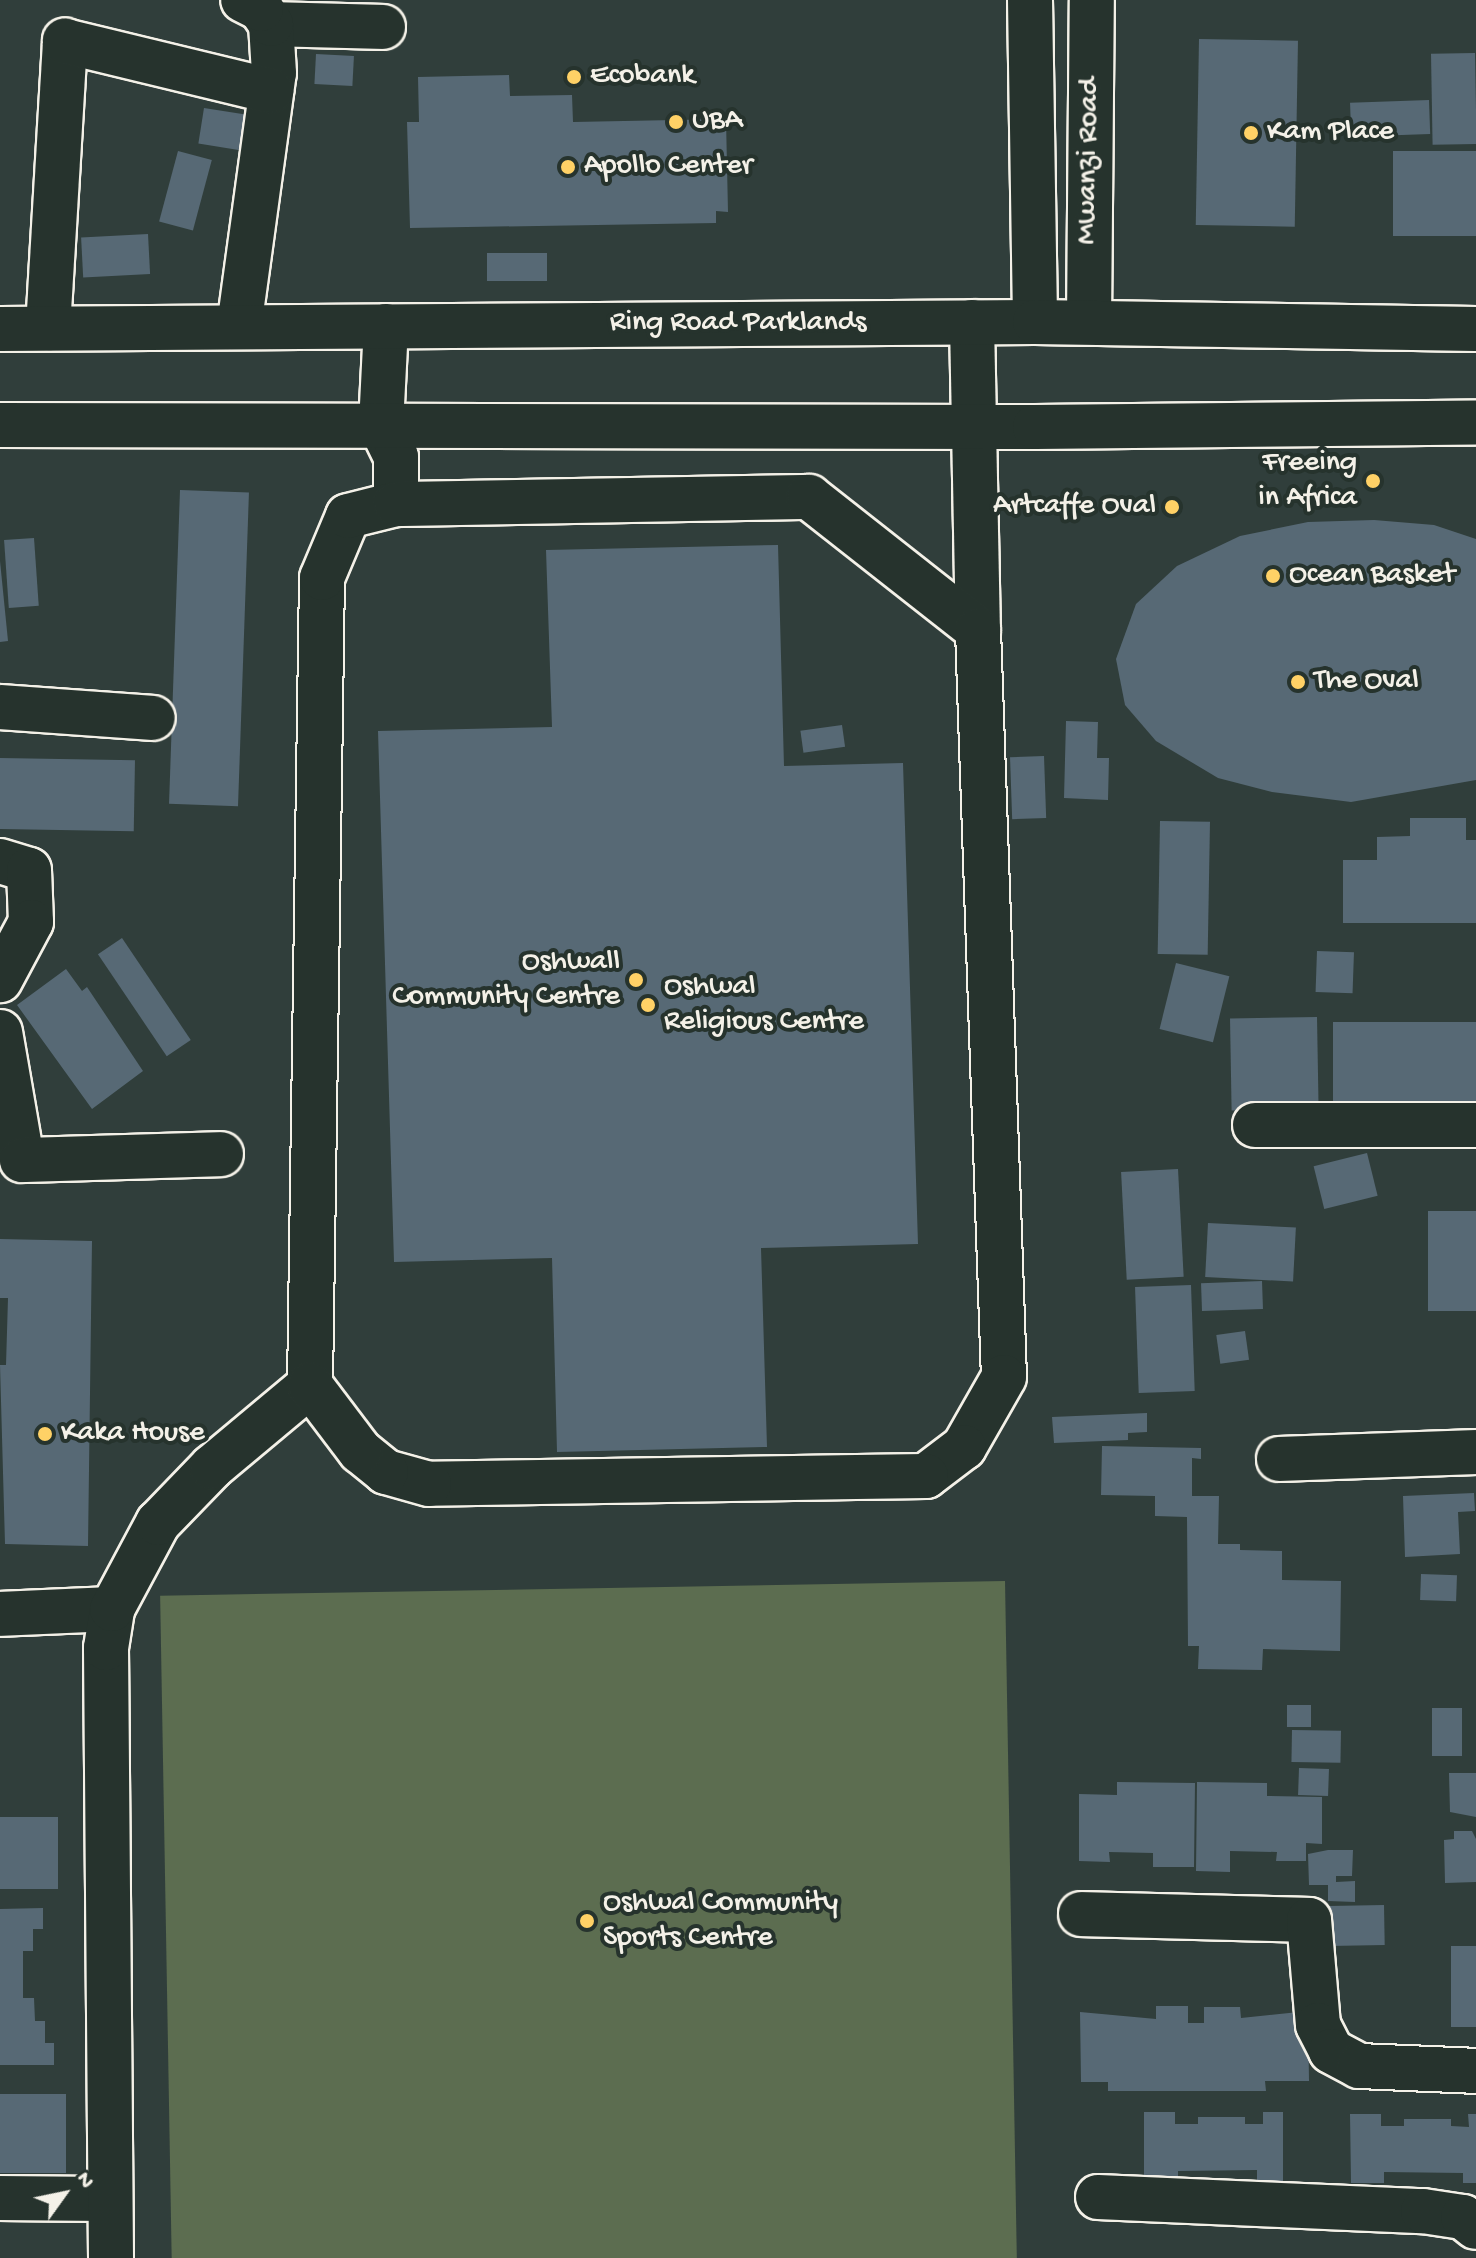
<!DOCTYPE html>
<html>
<head>
<meta charset="utf-8">
<style>
	body { margin:0 }
	#map { position:relative; width:1476px; height:2258px; overflow:hidden; background:#303e3b; font-family:"Gochi Hand",sans-serif }
	div>[style] { position:absolute }
	.green>* { inset:0; background:#5c6d50; transform-origin:0 0 }
	.building>* { inset:0; background:#576975; transform-origin:0 0 }
	.roads { filter:drop-shadow(2px 0 #f4f1e8) drop-shadow(-2px 0 #f4f1e8) drop-shadow(0 2px #f4f1e8) drop-shadow(0 -2px #f4f1e8) }
	.minor>* { height:44px; margin:-22px; padding:0 22px; transform-origin:22px; border-radius:22px; background:#26332d }
	.dots>* { width:22px; height:22px; translate:-50% -50%; box-sizing:border-box; border:4px solid #26332d; border-radius:50% }
	span { translate:-50% -50%; white-space:nowrap; text-align:center; line-height:1.15; -webkit-text-stroke:8px #26332d; paint-order:stroke }
	.poi-label { font-size:30px; color:#f4f1e8 }
	.left { translate:0 -50%; text-align:left }
	.right { translate:-100% -50%; text-align:right }
	.street-label { font-size:30px; color:#f4f1e8 }
	.north { position:absolute; left:24px; top:2154px; width:80px; height:80px; -webkit-text-stroke:6px #26332d; paint-order:stroke; rotate:57deg; font-size:22px; font-weight:700; line-height:32px; text-align:center; color:#f4f1e8 }
	.north::after { content:''; display:block; margin:auto; width:28px; height:36px; background:#f4f1e8; clip-path:polygon(50% 0,100% 100%,50% 72%,0 100%) }
</style>
</head>
<body>
<div id="map">
	<div class="green">
		<div style="left:1005px;top:1581px;width:677px;height:845px;rotate:89deg"></div>
	</div>
	<div class="building">
		<div style="left:1199px;top:39px;width:99px;height:186px;rotate:1deg"></div>
		<div style="left:1475px;top:53px;width:91px;height:44px;rotate:89deg"></div>
		<div style="left:316px;top:54px;width:38px;height:30px;rotate:3deg"></div>
		<div style="clip-path:polygon(509px 75px,510px 96px,572px 95px,573px 122px,726px 119px,728px 212px,716px 211px,716px 223px,410px 228px,407px 122px,419px 122px,418px 77px)"></div>
		<div style="left:1429px;top:100px;width:34px;height:79px;rotate:88deg"></div>
		<div style="left:204px;top:108px;width:50px;height:36px;rotate:9deg"></div>
		<div style="left:178px;top:151px;width:35px;height:73px;rotate:15deg"></div>
		<div style="left:1476px;top:151px;width:85px;height:83px;rotate:90deg"></div>
		<div style="left:148px;top:234px;width:40px;height:67px;rotate:87deg"></div>
		<div style="left:487px;top:253px;width:60px;height:28px"></div>
		<div style="left:180px;top:490px;width:69px;height:314px;rotate:2deg"></div>
		<div style="clip-path:polygon(1374px 520px,1434px 525px,1476px 539px,1476px 780px,1351px 802px,1272px 792px,1218px 778px,1156px 741px,1125px 705px,1116px 659px,1136px 604px,1177px 566px,1240px 536px,1308px 522px)"></div>
		<div style="left:34px;top:538px;width:68px;height:30px;rotate:86deg"></div>
		<div style="clip-path:polygon(778px 545px,784px 766px,903px 763px,918px 1244px,761px 1248px,767px 1447px,557px 1452px,552px 1258px,394px 1262px,378px 731px,552px 727px,546px 550px)"></div>
		<div style="clip-path:polygon(0 561px,8px 641px,0 642px)"></div>
		<div style="clip-path:polygon(1066px 721px,1098px 722px,1097px 758px,1109px 758px,1108px 800px,1064px 798px)"></div>
		<div style="left:842px;top:725px;width:22px;height:42px;rotate:82deg"></div>
		<div style="left:1044px;top:756px;width:62px;height:34px;rotate:88deg"></div>
		<div style="left:0;top:758px;width:135px;height:71px;rotate:1deg"></div>
		<div style="clip-path:polygon(1410px 818px,1466px 818px,1466px 840px,1476px 840px,1476px 923px,1343px 923px,1343px 860px,1377px 860px,1377px 837px,1410px 836px)"></div>
		<div style="left:1160px;top:821px;width:50px;height:133px;rotate:1deg"></div>
		<div style="left:122px;top:938px;width:123px;height:29px;rotate:56deg"></div>
		<div style="left:1317px;top:951px;width:37px;height:41px;rotate:2deg"></div>
		<div style="left:1176px;top:963px;width:55px;height:68px;rotate:14deg"></div>
		<div style="clip-path:polygon(66px 969px,82px 991px,87px 987px,143px 1071px,92px 1109px,17px 1005px)"></div>
		<div style="left:1317px;top:1017px;width:92px;height:87px;rotate:89deg"></div>
		<div style="left:1333px;top:1022px;width:143px;height:80px"></div>
		<div style="left:1367px;top:1153px;width:44px;height:55px;rotate:76deg"></div>
		<div style="left:1178px;top:1169px;width:108px;height:57px;rotate:87deg"></div>
		<div style="left:1476px;top:1211px;width:100px;height:48px;rotate:90deg"></div>
		<div style="left:1208px;top:1223px;width:88px;height:54px;rotate:3deg"></div>
		<div style="clip-path:polygon(0 1239px,92px 1241px,88px 1546px,5px 1544px,0 1365px,6px 1365px,8px 1298px,0 1298px)"></div>
		<div style="left:1262px;top:1281px;width:28px;height:61px;rotate:88deg"></div>
		<div style="left:1191px;top:1285px;width:106px;height:56px;rotate:88deg"></div>
		<div style="left:1245px;top:1331px;width:29px;height:29px;rotate:82deg"></div>
		<div style="clip-path:polygon(1147px 1413px,1147px 1432px,1128px 1433px,1128px 1440px,1054px 1443px,1052px 1417px)"></div>
		<div style="clip-path:polygon(1102px 1446px,1201px 1448px,1201px 1459px,1192px 1458px,1192px 1496px,1219px 1496px,1218px 1544px,1240px 1544px,1240px 1550px,1282px 1551px,1282px 1580px,1341px 1581px,1340px 1651px,1263px 1649px,1262px 1670px,1198px 1669px,1199px 1646px,1188px 1646px,1187px 1517px,1155px 1516px,1155px 1496px,1101px 1495px)"></div>
		<div style="clip-path:polygon(1474px 1493px,1475px 1511px,1458px 1512px,1460px 1554px,1405px 1557px,1403px 1496px)"></div>
		<div style="left:1421px;top:1574px;width:36px;height:26px;rotate:2deg"></div>
		<div style="left:1287px;top:1705px;width:24px;height:22px"></div>
		<div style="left:1432px;top:1708px;width:30px;height:48px"></div>
		<div style="left:1292px;top:1730px;width:49px;height:32px;rotate:1deg"></div>
		<div style="left:1299px;top:1768px;width:30px;height:27px;rotate:2deg"></div>
		<div style="clip-path:polygon(1449px 1773px,1476px 1773px,1476px 1817px,1450px 1812px)"></div>
		<div style="clip-path:polygon(1117px 1782px,1195px 1783px,1194px 1867px,1153px 1867px,1153px 1853px,1109px 1852px,1110px 1862px,1079px 1861px,1079px 1794px,1117px 1795px)"></div>
		<div style="clip-path:polygon(1197px 1782px,1267px 1783px,1267px 1796px,1322px 1797px,1322px 1844px,1306px 1843px,1306px 1861px,1276px 1861px,1277px 1852px,1230px 1851px,1230px 1872px,1196px 1871px)"></div>
		<div style="left:0;top:1817px;width:58px;height:72px"></div>
		<div style="clip-path:polygon(1454px 1831px,1472px 1831px,1476px 1839px,1476px 1882px,1445px 1883px,1444px 1840px,1454px 1839px)"></div>
		<div style="clip-path:polygon(1328px 1850px,1353px 1850px,1352px 1876px,1336px 1876px,1336px 1882px,1355px 1881px,1355px 1902px,1328px 1901px,1328px 1885px,1309px 1885px,1308px 1854px)"></div>
		<div style="left:1384px;top:1905px;width:40px;height:55px;rotate:89deg"></div>
		<div style="clip-path:polygon(43px 1908px,43px 1929px,33px 1929px,33px 1951px,23px 1951px,23px 1998px,34px 1998px,35px 2021px,45px 2021px,45px 2043px,54px 2043px,54px 2065px,0 2065px,0 1909px)"></div>
		<div style="left:1451px;top:1946px;width:25px;height:81px"></div>
		<div style="clip-path:polygon(1156px 2006px,1188px 2006px,1188px 2023px,1204px 2023px,1204px 2007px,1240px 2007px,1241px 2018px,1308px 2011px,1309px 2081px,1265px 2081px,1266px 2091px,1108px 2091px,1108px 2082px,1081px 2082px,1080px 2012px,1156px 2019px)"></div>
		<div style="left:0;top:2094px;width:66px;height:79px"></div>
		<div style="clip-path:polygon(1144px 2112px,1175px 2112px,1175px 2124px,1198px 2124px,1198px 2117px,1245px 2117px,1245px 2124px,1263px 2124px,1263px 2112px,1283px 2112px,1283px 2181px,1257px 2181px,1257px 2170px,1178px 2171px,1178px 2181px,1144px 2181px)"></div>
		<div style="clip-path:polygon(1350px 2114px,1381px 2114px,1381px 2126px,1404px 2126px,1404px 2119px,1451px 2119px,1451px 2126px,1469px 2127px,1468px 2114px,1476px 2114px,1476px 2183px,1463px 2183px,1463px 2173px,1384px 2172px,1384px 2183px,1351px 2183px)"></div>
	</div>
	<div class="roads">
		<div class="minor">
			<div style="left:1030px;top:0;width:322px;rotate:89.1deg"></div>
			<div style="left:271px;top:24px;width:112px;rotate:1.5deg"></div>
			<div style="left:972px;top:322px;width:308px;rotate:88.9deg"></div>
			<div style="left:1089px;top:322px;width:322px;rotate:-89.5deg"></div>
			<div style="left:386px;top:326px;width:100px;rotate:92.9deg"></div>
			<div style="left:381px;top:426px;width:34px;rotate:64deg"></div>
			<div style="left:396px;top:457px;width:47px;rotate:90deg"></div>
			<div style="left:239px;top:327px;width:256px;rotate:-82.2deg"></div>
			<div style="left:274px;top:73px;width:49px;rotate:-93.5deg"></div>
			<div style="left:271px;top:24px;width:18px;rotate:-124deg"></div>
			<div style="left:261px;top:9px;width:20px;rotate:-153deg"></div>
			<div style="left:48px;top:328px;width:288px;rotate:-86.6deg"></div>
			<div style="left:65px;top:41px;width:212px;rotate:13.6deg"></div>
			<div style="left:0;top:329px;width:1035px;rotate:-0.39deg"></div>
			<div style="left:1035px;top:322px;width:441px;rotate:0.9deg"></div>
			<div style="left:0;top:425px;width:1035px;rotate:0.11deg"></div>
			<div style="left:1035px;top:427px;width:441px;rotate:-0.6deg"></div>
			<div style="left:0;top:707px;width:153px;rotate:4.1deg"></div>
			<div style="left:0;top:861px;width:30px;rotate:17deg"></div>
			<div style="left:29px;top:870px;width:52px;rotate:87.8deg"></div>
			<div style="left:31px;top:922px;width:66px;rotate:118.1deg"></div>
			<div style="left:0;top:1032px;width:130px;rotate:80.2deg"></div>
			<div style="left:22px;top:1160px;width:199px;rotate:-1.7deg"></div>
			<div style="left:1255px;top:1125px;width:221px"></div>
			<div style="left:1279px;top:1459px;width:197px;rotate:-2deg"></div>
			<div style="left:0;top:1614px;width:112px;rotate:-2.6deg"></div>
			<div style="left:1081px;top:1914px;width:228px;rotate:1.5deg"></div>
			<div style="left:1309px;top:1920px;width:105px;rotate:85.1deg"></div>
			<div style="left:1318px;top:2025px;width:29px;rotate:63deg"></div>
			<div style="left:1331px;top:2051px;width:32px;rotate:28deg"></div>
			<div style="left:1359px;top:2066px;width:117px;rotate:2.4deg"></div>
			<div style="left:1098px;top:2197px;width:325px;rotate:2.5deg"></div>
			<div style="left:1423px;top:2211px;width:40px;rotate:8.5deg"></div>
			<div style="left:1463px;top:2217px;width:16px;rotate:38deg"></div>
			<div style="left:0;top:2198px;width:110px;rotate:0.5deg"></div>
			<div style="left:111px;top:2258px;width:610px;rotate:-90.47deg"></div>
			<div style="left:106px;top:1648px;width:39px;rotate:-81deg"></div>
			<div style="left:112px;top:1609px;width:98px;rotate:-61.9deg"></div>
			<div style="left:158px;top:1523px;width:78px;rotate:-46deg"></div>
			<div style="left:212px;top:1467px;width:128px;rotate:-39.9deg"></div>
			<div style="left:310px;top:1385px;width:807px;rotate:-89.15deg"></div>
			<div style="left:322px;top:578px;width:67px;rotate:-67.2deg"></div>
			<div style="left:348px;top:516px;width:49px;rotate:-14deg"></div>
			<div style="left:396px;top:504px;width:413px;rotate:-1deg"></div>
			<div style="left:809px;top:497px;width:215px;rotate:38.2deg"></div>
			<div style="left:978px;top:630px;width:747px;rotate:88.01deg"></div>
			<div style="left:1004px;top:1377px;width:81px;rotate:119.7deg"></div>
			<div style="left:964px;top:1447px;width:48px;rotate:142.7deg"></div>
			<div style="left:926px;top:1476px;width:497px;rotate:179.1deg"></div>
			<div style="left:429px;top:1484px;width:45px;rotate:-164.4deg"></div>
			<div style="left:386px;top:1472px;width:33px;rotate:-141deg"></div>
			<div style="left:360px;top:1451px;width:83px;rotate:-127.1deg"></div>
		</div>
	</div>
	<div class="dots">
		<div style="left:574px;top:77px;background:#ffd166"></div>
		<div style="left:676px;top:122px;background:#ffd166"></div>
		<div style="left:1251px;top:133px;background:#ffd166"></div>
		<div style="left:568px;top:167px;background:#ffd166"></div>
		<div style="left:1373px;top:481px;background:#ffd166"></div>
		<div style="left:1172px;top:507px;background:#ffd166"></div>
		<div style="left:1273px;top:576px;background:#ffd166"></div>
		<div style="left:1298px;top:682px;background:#ffd166"></div>
		<div style="left:636px;top:980px;background:#ffd166"></div>
		<div style="left:648px;top:1005px;background:#ffd166"></div>
		<div style="left:45px;top:1434px;background:#ffd166"></div>
		<div style="left:587px;top:1921px;background:#ffd166"></div>
	</div>
	<div class="poi-label">
		<span class="left" style="left:590px;top:77px">Ecobank</span>
		<span class="left" style="left:692px;top:122px">UBA</span>
		<span class="left" style="left:1267px;top:133px">Kam Place</span>
		<span class="left" style="left:584px;top:167px">Apollo Center</span>
		<span class="right" style="left:1357px;top:481px">Freeing<br>in Africa</span>
		<span class="right" style="left:1156px;top:507px">Artcaffe Oval</span>
		<span class="left" style="left:1289px;top:576px">Ocean Basket</span>
		<span class="left" style="left:1314px;top:682px">The Oval</span>
		<span class="right" style="left:620px;top:980px">Oshwall<br>Community Centre</span>
		<span class="left" style="left:664px;top:1005px">Oshwal<br>Religious Centre</span>
		<span class="left" style="left:61px;top:1434px">Kaka House</span>
		<span class="left" style="left:603px;top:1921px">Oshwal Community<br>Sports Centre</span>
	</div>
	<div class="street-label">
		<span style="left:1090px;top:161px;rotate:-89deg">Mwanzi Road</span>
		<span style="left:738px;top:324px">Ring Road Parklands</span>
	</div>
	<div class="north">N</div>
</div>
</body>
</html>
